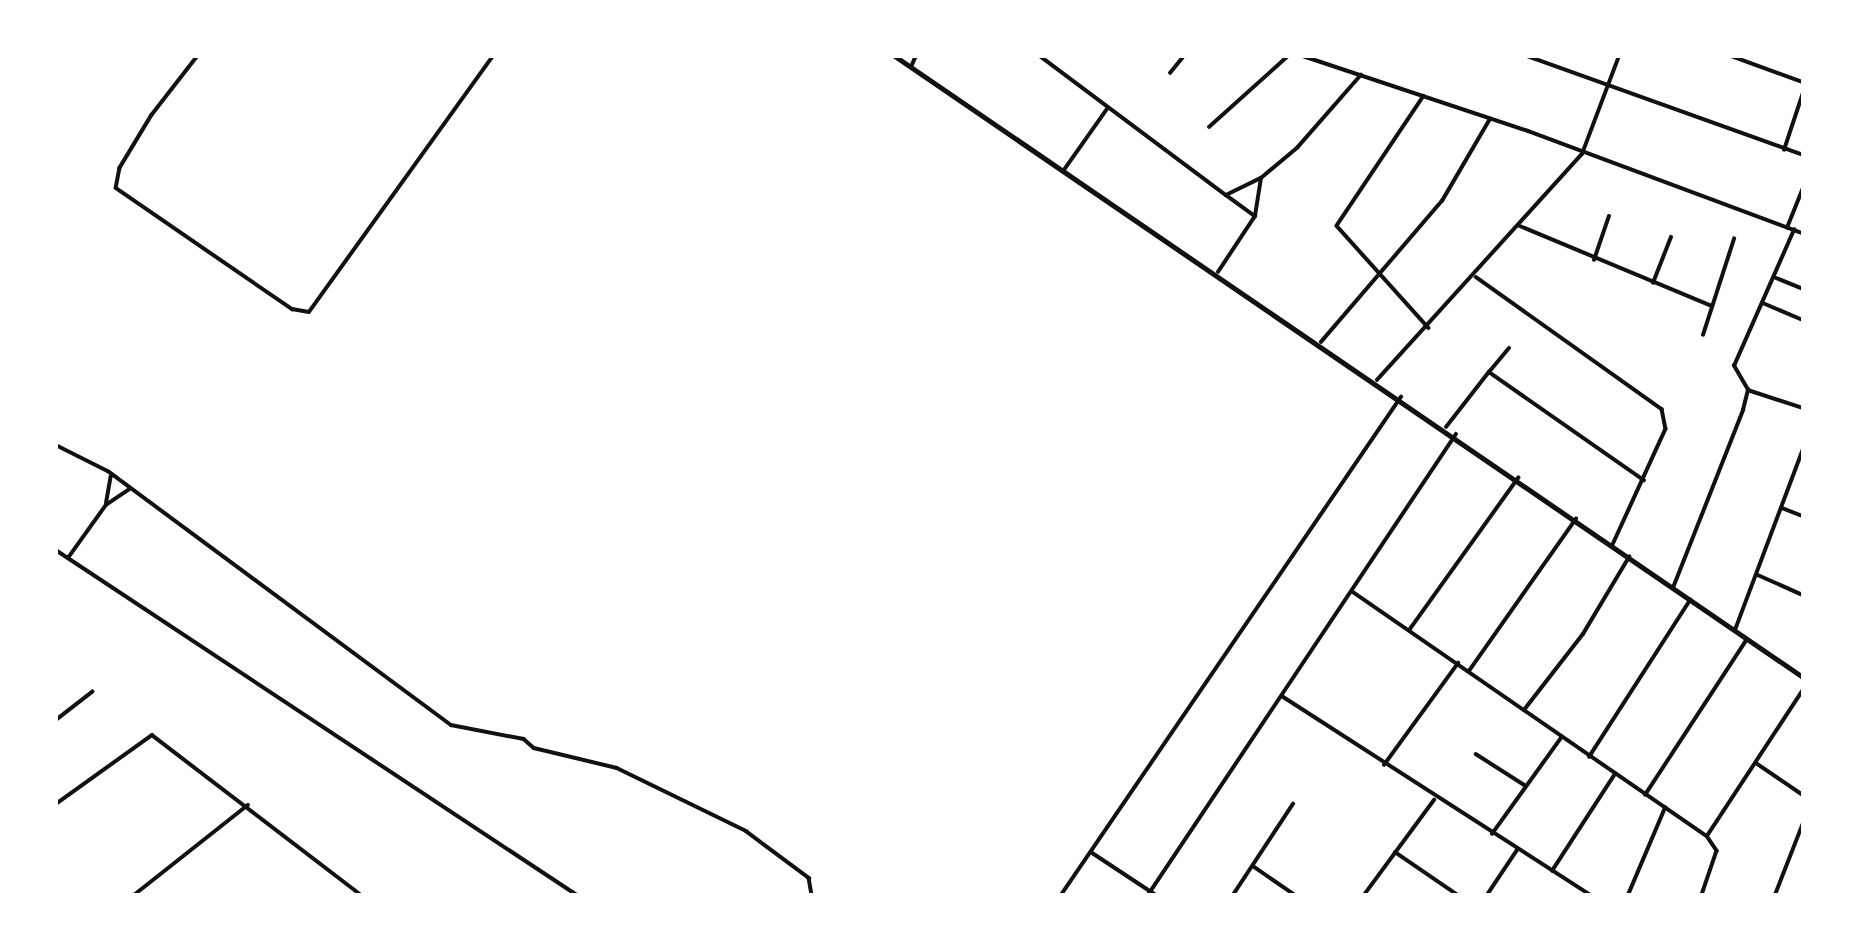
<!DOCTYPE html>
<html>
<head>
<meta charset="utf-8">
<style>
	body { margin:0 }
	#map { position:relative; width:1859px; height:951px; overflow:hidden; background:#fff; font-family:Ubuntu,sans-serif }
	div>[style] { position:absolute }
	.minor>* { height:3.5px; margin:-1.75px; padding:0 1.75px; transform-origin:1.75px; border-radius:1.75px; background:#111 }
	.tertiary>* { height:4.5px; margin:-2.25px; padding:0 2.25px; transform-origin:2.25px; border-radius:2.25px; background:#111 }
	span { translate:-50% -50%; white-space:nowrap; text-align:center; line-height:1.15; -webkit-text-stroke:7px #fff; paint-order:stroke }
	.frame { position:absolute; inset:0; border:58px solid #fff; pointer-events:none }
</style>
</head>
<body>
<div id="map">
	<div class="minor">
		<div style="left:198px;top:56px;width:75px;rotate:127.9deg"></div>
		<div style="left:152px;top:115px;width:62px;rotate:121.1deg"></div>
		<div style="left:120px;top:168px;width:20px;rotate:101deg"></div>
		<div style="left:116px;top:188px;width:214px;rotate:34.5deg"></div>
		<div style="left:292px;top:309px;width:17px;rotate:10deg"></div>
		<div style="left:309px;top:312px;width:315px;rotate:-54.3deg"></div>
		<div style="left:1040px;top:56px;width:232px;rotate:36.8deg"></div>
		<div style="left:1226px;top:195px;width:39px;rotate:-26deg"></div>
		<div style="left:1261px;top:178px;width:47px;rotate:-39.8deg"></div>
		<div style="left:1297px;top:148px;width:97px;rotate:-48.8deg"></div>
		<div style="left:1303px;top:56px;width:237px;rotate:18.4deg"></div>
		<div style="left:1528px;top:131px;width:293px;rotate:20.4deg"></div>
		<div style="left:1527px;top:56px;width:293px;rotate:19.7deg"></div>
		<div style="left:1731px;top:56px;width:77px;rotate:19.9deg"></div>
		<div style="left:911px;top:67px;width:12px;rotate:-66deg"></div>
		<div style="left:1170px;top:73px;width:22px;rotate:-51deg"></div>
		<div style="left:1424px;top:96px;width:156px;rotate:123.8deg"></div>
		<div style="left:1337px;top:226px;width:137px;rotate:48deg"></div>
		<div style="left:1209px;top:127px;width:106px;rotate:-41.9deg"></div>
		<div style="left:1784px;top:150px;width:60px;rotate:-71.6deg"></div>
		<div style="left:1064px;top:170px;width:75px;rotate:-54.8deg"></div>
		<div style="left:1226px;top:195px;width:36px;rotate:36deg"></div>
		<div style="left:1255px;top:216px;width:38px;rotate:-81deg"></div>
		<div style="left:1520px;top:226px;width:208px;rotate:22.6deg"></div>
		<div style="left:1787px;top:228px;width:43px;rotate:-68.2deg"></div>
		<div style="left:1594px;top:260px;width:46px;rotate:-71.2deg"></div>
		<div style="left:1218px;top:272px;width:67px;rotate:-56.5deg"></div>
		<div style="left:1476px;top:277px;width:228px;rotate:35.4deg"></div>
		<div style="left:1662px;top:409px;width:20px;rotate:79deg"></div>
		<div style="left:1666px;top:429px;width:128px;rotate:114.6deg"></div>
		<div style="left:1774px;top:277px;width:31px;rotate:22deg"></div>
		<div style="left:1653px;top:283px;width:49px;rotate:-68.6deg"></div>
		<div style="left:1763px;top:303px;width:43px;rotate:23deg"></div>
		<div style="left:1703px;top:335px;width:101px;rotate:-72.1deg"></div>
		<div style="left:1321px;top:342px;width:186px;rotate:-49.4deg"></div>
		<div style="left:1442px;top:201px;width:95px;rotate:-59.7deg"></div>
		<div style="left:1489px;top:372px;width:31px;rotate:-50deg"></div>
		<div style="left:1377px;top:380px;width:305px;rotate:-47.8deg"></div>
		<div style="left:1582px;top:154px;width:105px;rotate:-69.3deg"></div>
		<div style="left:1748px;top:390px;width:58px;rotate:18.1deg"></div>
		<div style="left:1446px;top:427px;width:70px;rotate:-52deg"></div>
		<div style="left:1489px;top:372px;width:189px;rotate:34.9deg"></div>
		<div style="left:56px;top:445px;width:58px;rotate:26.6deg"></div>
		<div style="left:108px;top:471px;width:427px;rotate:36.5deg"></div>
		<div style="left:451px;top:725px;width:74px;rotate:10.9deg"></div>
		<div style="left:524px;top:739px;width:13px;rotate:42deg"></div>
		<div style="left:534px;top:748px;width:85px;rotate:13.5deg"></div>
		<div style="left:617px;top:768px;width:144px;rotate:26deg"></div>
		<div style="left:746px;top:831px;width:79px;rotate:36.7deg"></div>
		<div style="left:809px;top:878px;width:17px;rotate:80deg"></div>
		<div style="left:106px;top:503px;width:27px;rotate:-80deg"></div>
		<div style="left:1782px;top:508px;width:22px;rotate:21deg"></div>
		<div style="left:56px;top:550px;width:625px;rotate:33.51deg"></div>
		<div style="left:68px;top:558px;width:65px;rotate:-54.4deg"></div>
		<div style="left:106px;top:505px;width:29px;rotate:-34deg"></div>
		<div style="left:1758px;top:575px;width:49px;rotate:24deg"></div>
		<div style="left:1673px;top:588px;width:191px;rotate:-68.5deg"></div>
		<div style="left:1743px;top:410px;width:21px;rotate:-76deg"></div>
		<div style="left:1748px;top:390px;width:28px;rotate:-120deg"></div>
		<div style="left:1734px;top:366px;width:149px;rotate:-66.2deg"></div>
		<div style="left:1353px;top:592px;width:430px;rotate:34.6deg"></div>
		<div style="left:1707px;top:836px;width:18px;rotate:56deg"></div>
		<div style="left:1717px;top:851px;width:46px;rotate:108.8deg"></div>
		<div style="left:1410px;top:629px;width:186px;rotate:-54.4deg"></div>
		<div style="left:1735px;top:630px;width:193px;rotate:-69.4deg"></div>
		<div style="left:1469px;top:671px;width:186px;rotate:-54.9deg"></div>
		<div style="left:1282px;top:696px;width:368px;rotate:32.8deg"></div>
		<div style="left:1524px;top:710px;width:96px;rotate:-52.2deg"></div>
		<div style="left:1583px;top:634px;width:90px;rotate:-59.1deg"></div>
		<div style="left:56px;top:720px;width:46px;rotate:-37.9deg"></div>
		<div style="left:1476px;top:754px;width:59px;rotate:32.6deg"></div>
		<div style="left:1589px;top:757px;width:187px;rotate:-57.2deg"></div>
		<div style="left:1756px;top:763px;width:57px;rotate:34.2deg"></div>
		<div style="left:1384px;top:765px;width:126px;rotate:-54deg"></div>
		<div style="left:1645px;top:795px;width:186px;rotate:-56.8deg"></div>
		<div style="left:56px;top:804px;width:118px;rotate:-35.7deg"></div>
		<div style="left:152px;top:735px;width:263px;rotate:37.4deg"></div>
		<div style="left:1492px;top:834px;width:118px;rotate:-54.3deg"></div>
		<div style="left:1707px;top:836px;width:175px;rotate:-56.7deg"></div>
		<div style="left:1091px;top:852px;width:78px;rotate:33.5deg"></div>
		<div style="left:1395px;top:852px;width:76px;rotate:34.3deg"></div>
		<div style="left:1253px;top:866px;width:51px;rotate:34.6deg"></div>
		<div style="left:1552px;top:871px;width:116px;rotate:-57deg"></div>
		<div style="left:134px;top:895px;width:145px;rotate:-38.3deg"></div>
		<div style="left:1061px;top:895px;width:603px;rotate:-55.68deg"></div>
		<div style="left:1148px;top:895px;width:554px;rotate:-56.25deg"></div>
		<div style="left:1233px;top:895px;width:109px;rotate:-56.6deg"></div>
		<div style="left:1364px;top:895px;width:118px;rotate:-53.6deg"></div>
		<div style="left:1487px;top:895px;width:54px;rotate:-56.3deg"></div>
		<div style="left:1628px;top:895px;width:95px;rotate:-67deg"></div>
		<div style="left:1775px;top:895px;width:77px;rotate:-68.7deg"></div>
	</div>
	<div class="tertiary">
		<div style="left:895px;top:56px;width:1100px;rotate:34.37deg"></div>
	</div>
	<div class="frame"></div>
</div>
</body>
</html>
